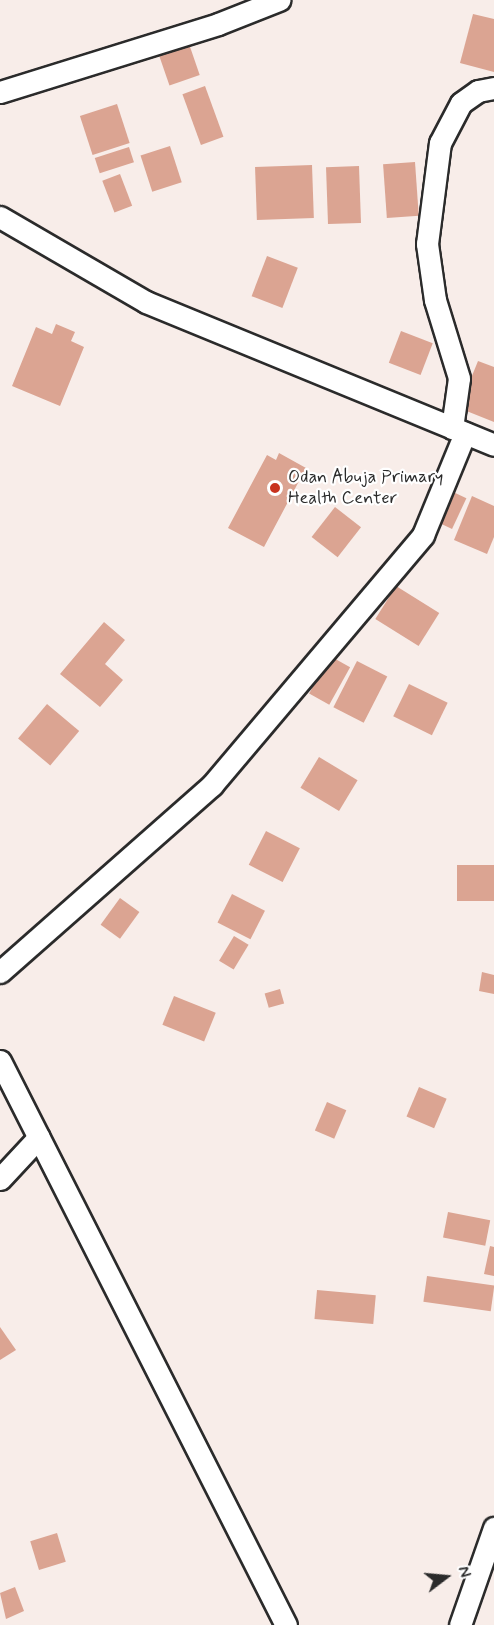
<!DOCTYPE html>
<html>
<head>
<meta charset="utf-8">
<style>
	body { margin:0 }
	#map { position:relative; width:494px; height:1625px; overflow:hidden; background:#f8ede9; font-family:Mynerve,sans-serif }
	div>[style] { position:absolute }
	.building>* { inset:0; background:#dba492; transform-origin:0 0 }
	.roads { filter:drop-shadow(2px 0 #2b2b2b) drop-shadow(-2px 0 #2b2b2b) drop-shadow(0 2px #2b2b2b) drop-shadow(0 -2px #2b2b2b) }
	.minor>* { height:21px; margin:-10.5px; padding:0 10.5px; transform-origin:10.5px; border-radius:10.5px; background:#fff }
	.dots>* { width:16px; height:16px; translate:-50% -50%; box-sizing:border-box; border:3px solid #fff; border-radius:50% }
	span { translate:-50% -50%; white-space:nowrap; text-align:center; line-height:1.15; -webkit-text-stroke:4.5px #fff; paint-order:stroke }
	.poi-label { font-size:18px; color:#2b2b2b }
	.left { translate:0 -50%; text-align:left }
	.north { position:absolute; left:416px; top:1547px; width:60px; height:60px; -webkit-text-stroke:4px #fff; paint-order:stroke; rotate:74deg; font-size:16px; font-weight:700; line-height:24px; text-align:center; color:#2b2b2b }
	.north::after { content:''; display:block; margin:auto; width:21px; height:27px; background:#2b2b2b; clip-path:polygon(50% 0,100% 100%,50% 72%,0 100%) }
</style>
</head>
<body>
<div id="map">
	<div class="building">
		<div style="clip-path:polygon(473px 14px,494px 19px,494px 72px,460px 63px)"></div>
		<div style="left:188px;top:41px;width:36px;height:32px;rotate:71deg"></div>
		<div style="left:205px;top:86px;width:54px;height:24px;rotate:70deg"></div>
		<div style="left:117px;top:104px;width:41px;height:39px;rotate:72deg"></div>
		<div style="left:170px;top:146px;width:38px;height:31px;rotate:72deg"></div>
		<div style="left:129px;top:147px;width:16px;height:36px;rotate:72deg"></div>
		<div style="left:415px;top:162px;width:54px;height:32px;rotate:86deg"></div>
		<div style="left:312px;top:165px;width:53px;height:57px;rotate:88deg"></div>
		<div style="left:359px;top:166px;width:57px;height:33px;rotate:88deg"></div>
		<div style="left:120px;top:174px;width:34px;height:19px;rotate:69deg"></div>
		<div style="left:267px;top:256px;width:33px;height:43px;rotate:21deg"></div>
		<div style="clip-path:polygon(56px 324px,75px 332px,71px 341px,84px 347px,60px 406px,12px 386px,36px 327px,52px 334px)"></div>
		<div style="left:401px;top:331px;width:34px;height:34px;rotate:21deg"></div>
		<div style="clip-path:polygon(478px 361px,494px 367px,494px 422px,459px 408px)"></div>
		<div style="clip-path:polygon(279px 453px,306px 468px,264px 547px,228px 528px,267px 455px,276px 460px)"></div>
		<div style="left:451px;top:491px;width:17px;height:34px;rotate:25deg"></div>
		<div style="clip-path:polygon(472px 496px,494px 506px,494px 537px,487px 554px,454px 540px)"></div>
		<div style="left:335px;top:507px;width:33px;height:38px;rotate:38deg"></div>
		<div style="left:396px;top:586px;width:51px;height:39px;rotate:32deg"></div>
		<div style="clip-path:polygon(104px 622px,125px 640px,105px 664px,123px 680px,100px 707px,60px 674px)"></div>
		<div style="left:330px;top:656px;width:23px;height:43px;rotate:29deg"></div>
		<div style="left:357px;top:661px;width:34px;height:52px;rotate:27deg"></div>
		<div style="left:409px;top:684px;width:43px;height:36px;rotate:26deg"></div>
		<div style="left:47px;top:704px;width:42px;height:45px;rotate:40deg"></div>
		<div style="left:319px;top:757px;width:45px;height:36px;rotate:31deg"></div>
		<div style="left:266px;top:831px;width:38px;height:38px;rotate:27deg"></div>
		<div style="left:494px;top:865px;width:36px;height:37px;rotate:90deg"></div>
		<div style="left:232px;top:894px;width:37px;height:32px;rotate:27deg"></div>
		<div style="left:120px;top:898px;width:24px;height:33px;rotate:36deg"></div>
		<div style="left:234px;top:936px;width:17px;height:29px;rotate:31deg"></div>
		<div style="clip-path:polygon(482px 972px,494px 975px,494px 994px,479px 991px)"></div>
		<div style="left:280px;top:989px;width:15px;height:16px;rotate:74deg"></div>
		<div style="left:174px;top:996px;width:45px;height:31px;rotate:22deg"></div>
		<div style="left:419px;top:1087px;width:30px;height:32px;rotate:23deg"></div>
		<div style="left:327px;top:1102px;width:21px;height:31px;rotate:23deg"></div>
		<div style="left:448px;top:1212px;width:43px;height:26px;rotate:11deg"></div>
		<div style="clip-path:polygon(490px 1246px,494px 1247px,494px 1276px,484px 1274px)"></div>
		<div style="left:427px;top:1276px;width:68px;height:26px;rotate:8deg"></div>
		<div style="left:317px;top:1290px;width:59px;height:29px;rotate:5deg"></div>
		<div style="clip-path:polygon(0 1327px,16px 1350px,0 1360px)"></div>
		<div style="left:57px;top:1533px;width:30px;height:28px;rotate:73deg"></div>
		<div style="clip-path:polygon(15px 1587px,24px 1611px,6px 1619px,0 1593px)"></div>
	</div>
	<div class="roads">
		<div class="minor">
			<div style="left:0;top:92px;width:228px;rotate:-17.3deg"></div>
			<div style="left:218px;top:24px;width:66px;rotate:-21.5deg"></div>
			<div style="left:0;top:217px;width:169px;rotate:30.2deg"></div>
			<div style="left:146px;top:302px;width:376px;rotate:22.3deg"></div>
			<div style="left:452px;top:428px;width:50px;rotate:-82deg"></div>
			<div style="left:459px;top:378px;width:82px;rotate:-107.1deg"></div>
			<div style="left:435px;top:300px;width:57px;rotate:-98.1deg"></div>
			<div style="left:427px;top:244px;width:102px;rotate:-82.7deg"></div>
			<div style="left:440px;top:143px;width:45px;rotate:-62.3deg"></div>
			<div style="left:461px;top:103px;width:21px;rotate:-35deg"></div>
			<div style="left:478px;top:91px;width:16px;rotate:-11deg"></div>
			<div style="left:0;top:972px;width:283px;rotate:-41.4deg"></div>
			<div style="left:212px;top:785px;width:327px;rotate:-49.8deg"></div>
			<div style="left:423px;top:535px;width:110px;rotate:-67.6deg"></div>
			<div style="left:0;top:1061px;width:632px;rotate:63.11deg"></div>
			<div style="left:0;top:1179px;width:57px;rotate:-47.1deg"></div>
			<div style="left:460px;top:1625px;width:103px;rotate:-70.7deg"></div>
		</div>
	</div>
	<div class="dots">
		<div style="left:275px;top:488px;background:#c8321e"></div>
	</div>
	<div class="poi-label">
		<span class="left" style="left:288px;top:488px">Odan Abuja Primary<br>Health Center</span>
	</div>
	<div class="north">N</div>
</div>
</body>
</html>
